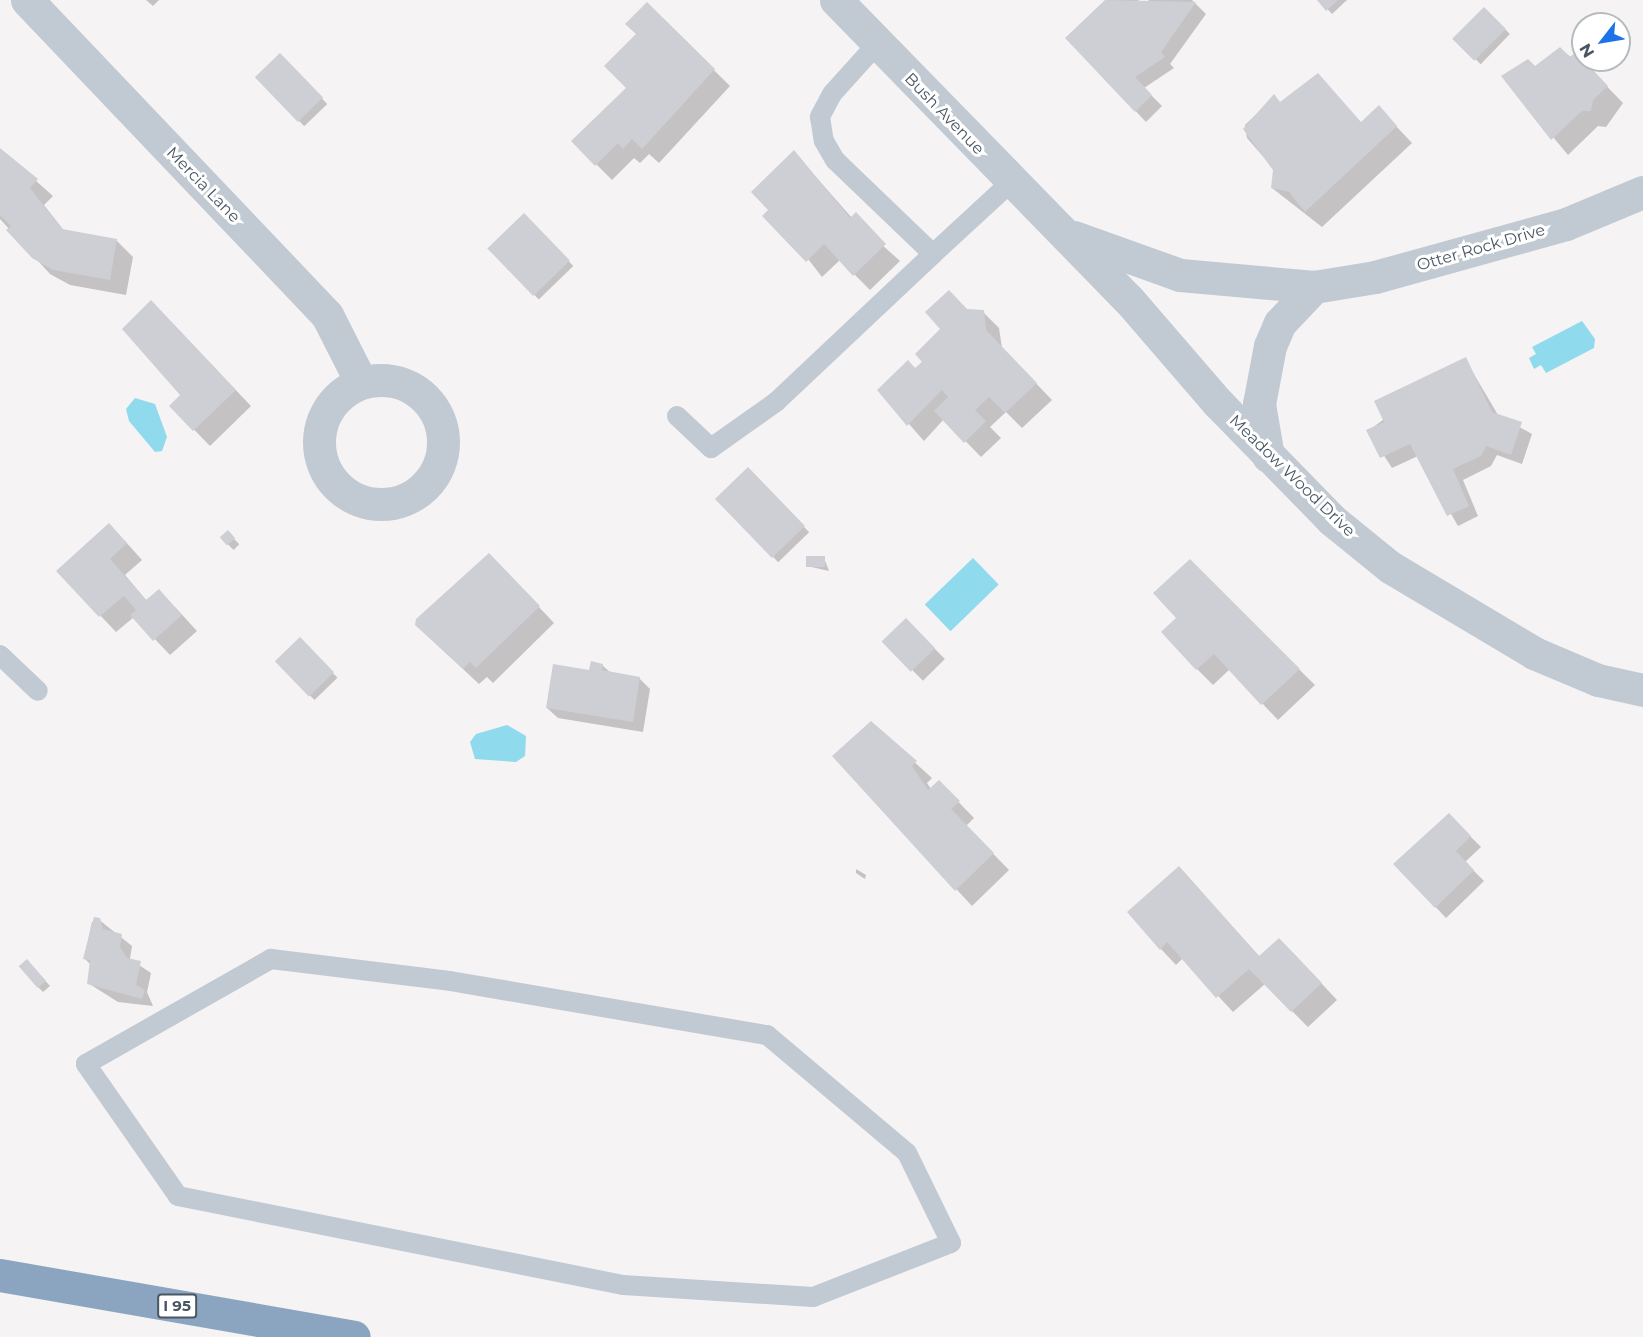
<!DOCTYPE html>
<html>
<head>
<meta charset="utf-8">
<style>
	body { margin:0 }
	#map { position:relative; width:1643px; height:1337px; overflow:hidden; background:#f5f3f3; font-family:Montserrat,sans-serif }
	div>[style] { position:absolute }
	.water>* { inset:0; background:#90daee; transform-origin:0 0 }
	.shadow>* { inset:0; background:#0003; transform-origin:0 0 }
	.building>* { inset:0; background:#cdcfd5; transform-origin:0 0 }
	.lane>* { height:20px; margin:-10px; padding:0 10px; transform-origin:10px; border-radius:10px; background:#c1cad2 }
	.street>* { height:33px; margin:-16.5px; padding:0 16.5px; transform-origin:16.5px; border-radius:16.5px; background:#c1cad2 }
	.street>.ring { margin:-16.5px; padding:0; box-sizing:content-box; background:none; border:33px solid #c1cad2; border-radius:50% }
	.highway>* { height:33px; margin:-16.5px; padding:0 16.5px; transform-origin:16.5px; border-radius:16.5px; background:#8ba5c1 }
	span { translate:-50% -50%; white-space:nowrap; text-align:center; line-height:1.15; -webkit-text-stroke:6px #fff; paint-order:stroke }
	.shield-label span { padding:2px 4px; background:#fff; border:2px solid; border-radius:4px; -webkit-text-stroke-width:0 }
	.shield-label { font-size:15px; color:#4a5661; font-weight:700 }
	.street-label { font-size:16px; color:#4a5661 }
	.north { position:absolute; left:1571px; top:12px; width:60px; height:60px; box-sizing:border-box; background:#fff; border:2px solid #b7bbc0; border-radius:50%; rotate:239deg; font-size:16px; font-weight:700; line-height:24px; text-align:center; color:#4a5661 }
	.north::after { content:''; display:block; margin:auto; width:21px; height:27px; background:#1a73e8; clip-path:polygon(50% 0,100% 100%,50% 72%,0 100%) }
</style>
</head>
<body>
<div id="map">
	<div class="water">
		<div style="clip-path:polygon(1582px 321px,1595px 339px,1594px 348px,1546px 373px,1541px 365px,1534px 369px,1529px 358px,1536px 354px,1532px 347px)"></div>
		<div style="clip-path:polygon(135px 398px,155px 404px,167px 437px,162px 451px,155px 452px,129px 421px,126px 409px)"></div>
		<div style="left:973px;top:558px;width:37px;height:67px;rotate:46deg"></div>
		<div style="clip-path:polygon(507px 725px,526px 736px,525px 756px,516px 762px,475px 759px,470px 742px,476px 734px)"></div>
	</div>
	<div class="shadow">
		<div style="clip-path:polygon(146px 0,159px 0,153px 6px)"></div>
		<div style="clip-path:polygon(1107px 0,1138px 0,1144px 5px,1149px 0,1192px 0,1206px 14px,1170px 64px,1174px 68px,1144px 88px,1162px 106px,1146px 122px,1067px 38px)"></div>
		<div style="clip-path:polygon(1319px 0,1347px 0,1332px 14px)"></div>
		<div style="clip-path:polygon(647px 4px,730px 86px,659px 163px,649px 154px,640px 163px,634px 158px,612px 180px,573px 141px,628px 89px)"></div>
		<div style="left:1484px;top:9px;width:36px;height:42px;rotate:44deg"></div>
		<div style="clip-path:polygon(1559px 49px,1591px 70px,1623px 103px,1606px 127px,1598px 126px,1568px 155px,1503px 77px,1535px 68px)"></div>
		<div style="left:280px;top:55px;width:68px;height:32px;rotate:46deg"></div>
		<div style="clip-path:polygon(1274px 97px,1280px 103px,1362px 123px,1379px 108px,1412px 143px,1322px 227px,1272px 188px,1274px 169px,1247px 138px,1245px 125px)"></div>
		<div style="clip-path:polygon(0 149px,53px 196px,44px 205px,65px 232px,117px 241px,133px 257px,126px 295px,70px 285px,50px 274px,0 219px)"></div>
		<div style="clip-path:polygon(794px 152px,852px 218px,900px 261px,870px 290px,840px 260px,822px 277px,770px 210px)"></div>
		<div style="left:524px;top:215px;width:71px;height:48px;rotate:46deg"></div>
		<div style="clip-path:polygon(967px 311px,983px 312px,999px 328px,1002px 348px,1052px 400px,1022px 428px,1006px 412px,990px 427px,1001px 438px,981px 457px,944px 419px,924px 441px,879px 390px,915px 370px)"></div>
		<div style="clip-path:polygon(167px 318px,251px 406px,210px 446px,171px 406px,182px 395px)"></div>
		<div style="clip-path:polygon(1465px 359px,1498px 415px,1532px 434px,1522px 464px,1497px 455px,1491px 466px,1463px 480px,1478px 516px,1458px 526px,1418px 456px,1392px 468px,1368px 431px)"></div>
		<div style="left:748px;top:469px;width:88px;height:43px;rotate:46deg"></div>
		<div style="left:228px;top:533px;width:16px;height:8px;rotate:45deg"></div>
		<div style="clip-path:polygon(125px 541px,142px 560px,125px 575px,147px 601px,175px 607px,197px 631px,170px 655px,134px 617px,116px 632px,58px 571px)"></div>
		<div style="clip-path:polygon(824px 558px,829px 571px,807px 566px)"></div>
		<div style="clip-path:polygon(1190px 562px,1315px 685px,1278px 720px,1230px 669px,1213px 685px,1197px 669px,1178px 618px)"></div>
		<div style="clip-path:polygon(505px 571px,554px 623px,493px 683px,487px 677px,479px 684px,433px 641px)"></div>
		<div style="left:906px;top:620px;width:55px;height:31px;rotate:45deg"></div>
		<div style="left:300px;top:639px;width:54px;height:32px;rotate:46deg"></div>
		<div style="clip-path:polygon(602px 665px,611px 673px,639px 678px,650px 689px,643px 732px,558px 718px,547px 708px)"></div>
		<div style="clip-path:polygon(871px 723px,932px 778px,927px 783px,931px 789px,939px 782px,974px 818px,966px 826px,1009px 870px,972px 906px,834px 757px)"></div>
		<div style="clip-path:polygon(1449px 815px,1481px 847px,1465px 862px,1484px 881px,1446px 918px,1395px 864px)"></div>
		<div style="clip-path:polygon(1179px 868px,1260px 957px,1295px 955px,1337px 1000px,1308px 1027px,1265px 984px,1233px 1012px,1183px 958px,1176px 965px,1161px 949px)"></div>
		<div style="clip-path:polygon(856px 869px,866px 875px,865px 879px,856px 873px)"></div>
		<div style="clip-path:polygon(98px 919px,132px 946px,130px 959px,151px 973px,147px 992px,153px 1006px,118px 1002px,88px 983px,91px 965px,84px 958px,92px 922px)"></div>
		<div style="clip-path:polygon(32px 966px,50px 986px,43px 992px,38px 987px)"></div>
	</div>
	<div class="building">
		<div style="clip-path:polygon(1105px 0,1196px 2px,1161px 52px,1165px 57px,1135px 77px,1152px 95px,1135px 112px,1065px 38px)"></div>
		<div style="clip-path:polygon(1317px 0,1338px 0,1326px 11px)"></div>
		<div style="clip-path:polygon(647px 2px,715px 69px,642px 149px,632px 139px,623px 149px,618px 143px,595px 166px,571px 141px,626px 88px,604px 66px,636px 34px,625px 24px)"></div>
		<div style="left:1484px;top:7px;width:31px;height:45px;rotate:45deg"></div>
		<div style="clip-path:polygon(1560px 47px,1570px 57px,1576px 52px,1608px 86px,1593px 100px,1591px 111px,1582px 111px,1551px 140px,1501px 76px,1528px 59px,1535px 66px)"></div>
		<div style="left:280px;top:53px;width:62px;height:35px;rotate:46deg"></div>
		<div style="clip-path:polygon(1318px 73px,1361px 122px,1379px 105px,1397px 126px,1305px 212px,1289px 192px,1271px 188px,1273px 170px,1243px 129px,1274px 94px,1280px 102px)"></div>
		<div style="clip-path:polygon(0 148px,38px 179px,30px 188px,62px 229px,117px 239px,110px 280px,53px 270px,32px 258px,6px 230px,11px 226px,0 215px)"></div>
		<div style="clip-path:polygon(794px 150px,850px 218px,856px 212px,886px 244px,853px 276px,824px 244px,806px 262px,762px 216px,768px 210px,751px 192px)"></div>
		<div style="left:524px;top:213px;width:66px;height:51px;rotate:46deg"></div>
		<div style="clip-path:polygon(949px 290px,967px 309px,984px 310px,986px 330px,1037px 383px,1005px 413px,989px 397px,975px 410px,986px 421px,964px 443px,934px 411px,948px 397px,942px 390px,907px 426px,877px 390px,908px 360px,915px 368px,922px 362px,915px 354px,940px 329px,925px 312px)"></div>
		<div style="clip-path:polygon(151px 300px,236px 390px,193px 431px,169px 406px,180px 395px,122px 329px)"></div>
		<div style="clip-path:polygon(1466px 357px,1492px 412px,1522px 422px,1511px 455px,1486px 446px,1481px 456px,1453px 469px,1469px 506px,1447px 516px,1410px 444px,1380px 458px,1366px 430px,1384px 422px,1374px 401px)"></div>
		<div style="left:748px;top:467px;width:82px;height:46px;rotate:46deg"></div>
		<div style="clip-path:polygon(109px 523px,127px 543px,110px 559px,146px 600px,159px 589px,182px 615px,153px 641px,130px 615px,136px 610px,124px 596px,99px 617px,56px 571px)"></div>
		<div style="left:228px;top:530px;width:11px;height:11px;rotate:49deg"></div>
		<div style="clip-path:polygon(489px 553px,540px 606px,476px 668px,470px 662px,463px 669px,415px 625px,416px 619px)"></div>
		<div style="left:806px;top:556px;width:19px;height:11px"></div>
		<div style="clip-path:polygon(1190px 559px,1300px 669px,1261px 705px,1214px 654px,1196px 670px,1161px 632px,1176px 618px,1153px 593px)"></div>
		<div style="left:906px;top:618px;width:42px;height:34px;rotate:46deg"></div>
		<div style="left:300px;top:637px;width:49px;height:35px;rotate:46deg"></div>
		<div style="clip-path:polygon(591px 661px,603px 664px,602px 670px,640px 677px,633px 722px,546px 708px,553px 664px,589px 670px)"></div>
		<div style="clip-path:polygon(871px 721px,917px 761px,912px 766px,928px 790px,939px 780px,960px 801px,951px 809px,994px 853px,955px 891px,832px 756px)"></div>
		<div style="clip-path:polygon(1449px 813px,1471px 836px,1456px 851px,1474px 870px,1435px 908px,1393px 864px)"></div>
		<div style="clip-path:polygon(1179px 866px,1259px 956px,1279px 938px,1322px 983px,1291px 1012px,1249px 969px,1216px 998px,1167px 942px,1160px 950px,1127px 912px)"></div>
		<div style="clip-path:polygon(94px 917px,100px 918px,103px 929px,122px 934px,120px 947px,127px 958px,141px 961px,136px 985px,145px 990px,142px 999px,87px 984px,90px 960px,83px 959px)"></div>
		<div style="left:27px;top:959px;width:29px;height:11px;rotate:49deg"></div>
	</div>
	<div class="lane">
		<div style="left:877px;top:44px;width:67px;rotate:132deg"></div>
		<div style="left:832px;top:94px;width:26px;rotate:118deg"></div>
		<div style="left:820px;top:117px;width:24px;rotate:81deg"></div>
		<div style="left:824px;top:141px;width:22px;rotate:60deg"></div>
		<div style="left:835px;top:160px;width:136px;rotate:43.8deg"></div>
		<div style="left:933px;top:254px;width:105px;rotate:-42.7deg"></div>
		<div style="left:677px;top:416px;width:47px;rotate:43.3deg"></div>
		<div style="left:711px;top:448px;width:80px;rotate:-35.3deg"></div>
		<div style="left:776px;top:402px;width:216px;rotate:-43.3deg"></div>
		<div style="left:0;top:655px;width:52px;rotate:43.5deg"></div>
		<div style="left:271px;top:959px;width:180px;rotate:7deg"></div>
		<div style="left:450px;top:981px;width:322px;rotate:9.7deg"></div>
		<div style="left:767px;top:1035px;width:183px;rotate:40.1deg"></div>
		<div style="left:907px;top:1153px;width:100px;rotate:63.9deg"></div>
		<div style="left:951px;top:1243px;width:148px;rotate:158.6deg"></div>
		<div style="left:813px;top:1297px;width:190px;rotate:-176.4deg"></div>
		<div style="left:623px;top:1285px;width:454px;rotate:-168.7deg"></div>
		<div style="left:178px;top:1196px;width:161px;rotate:-124.9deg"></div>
		<div style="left:86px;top:1064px;width:213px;rotate:-29.6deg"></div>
	</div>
	<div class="street">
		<div style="left:27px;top:0;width:435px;rotate:46.4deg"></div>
		<div style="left:327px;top:315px;width:75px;rotate:63.1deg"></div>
		<div style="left:836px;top:0;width:419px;rotate:45.7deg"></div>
		<div style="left:1129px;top:300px;width:136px;rotate:49.2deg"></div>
		<div style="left:1218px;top:403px;width:163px;rotate:45.7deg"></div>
		<div style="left:1332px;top:520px;width:75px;rotate:39deg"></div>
		<div style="left:1390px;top:567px;width:168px;rotate:30.8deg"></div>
		<div style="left:1534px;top:653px;width:69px;rotate:22.9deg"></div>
		<div style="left:1598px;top:680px;width:46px;rotate:12.5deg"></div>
		<div style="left:1074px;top:237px;width:113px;rotate:19.7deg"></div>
		<div style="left:1180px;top:275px;width:135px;rotate:5.1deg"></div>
		<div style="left:1314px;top:287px;width:62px;rotate:-9.3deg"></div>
		<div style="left:1375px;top:277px;width:198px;rotate:-15.5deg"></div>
		<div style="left:1566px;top:224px;width:83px;rotate:-22.6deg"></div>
		<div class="ring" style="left:319px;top:380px;width:91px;height:91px"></div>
		<div style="left:1268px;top:456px;width:53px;rotate:-99.8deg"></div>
		<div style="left:1259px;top:404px;width:59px;rotate:-79.3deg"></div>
		<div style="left:1270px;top:346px;width:25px;rotate:-67deg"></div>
		<div style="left:1280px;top:323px;width:50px;rotate:-46.6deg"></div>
	</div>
	<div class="highway">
		<div style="left:0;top:1275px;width:359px;rotate:9.9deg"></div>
	</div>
	<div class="shield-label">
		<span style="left:177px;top:1306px">I 95</span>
	</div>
	<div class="street-label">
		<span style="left:944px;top:114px;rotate:46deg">Bush Avenue</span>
		<span style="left:203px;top:185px;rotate:46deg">Mercia Lane</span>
		<span style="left:1481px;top:248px;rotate:-16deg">Otter Rock Drive</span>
		<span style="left:1292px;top:476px;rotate:44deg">Meadow Wood Drive</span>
	</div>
	<div class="north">N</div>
</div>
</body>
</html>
